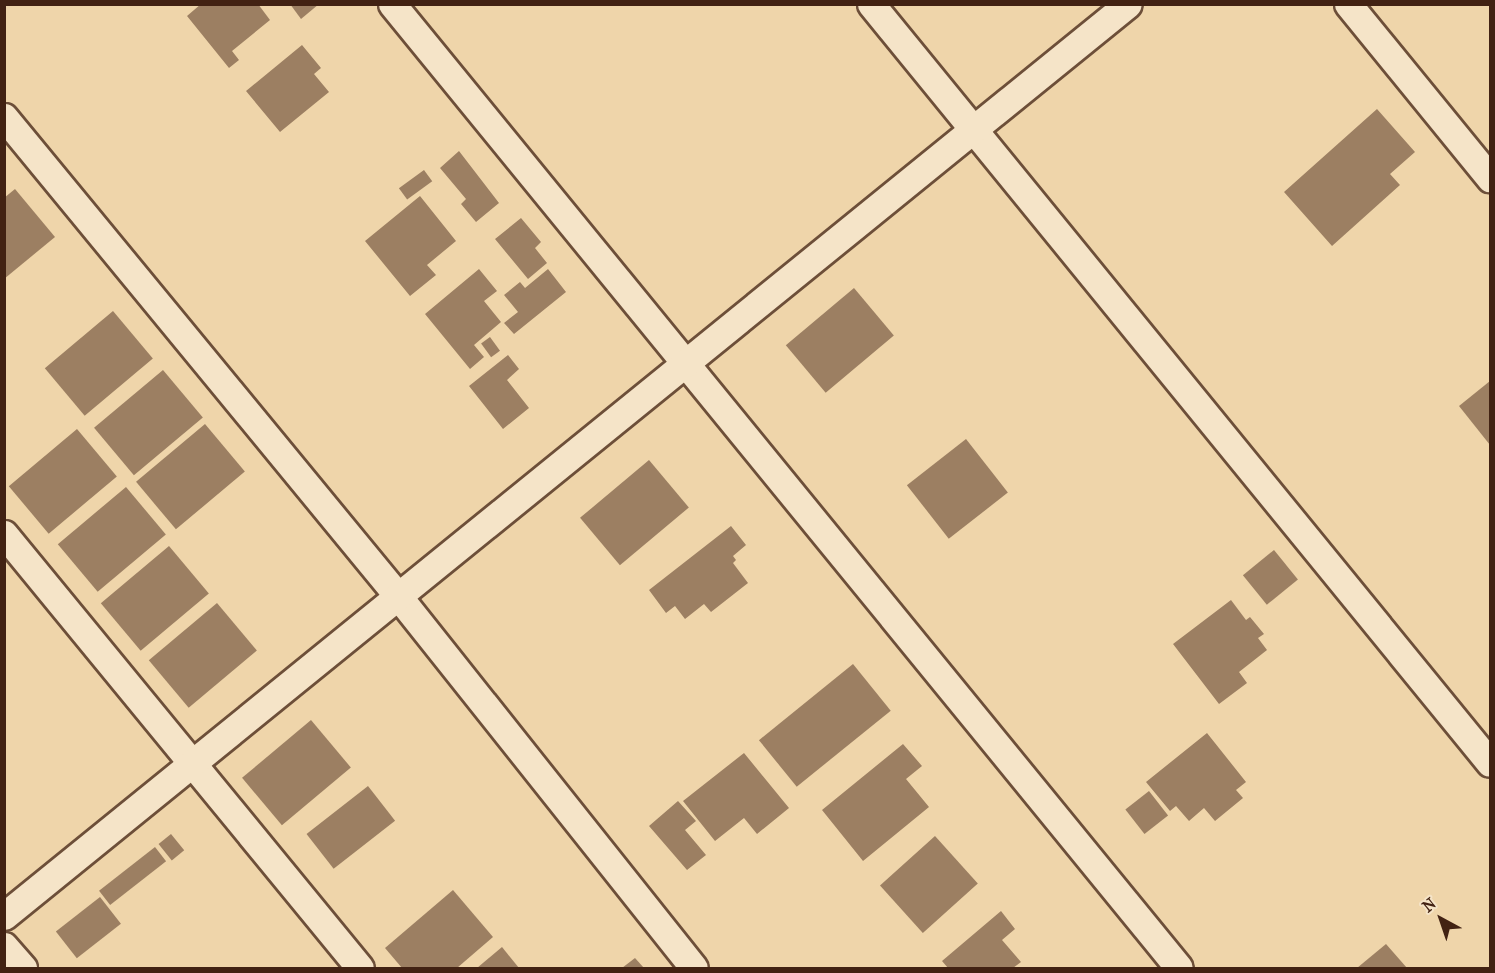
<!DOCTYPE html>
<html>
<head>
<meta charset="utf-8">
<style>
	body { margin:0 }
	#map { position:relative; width:1495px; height:973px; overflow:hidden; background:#efd5aa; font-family:"IM FELL French Canon",serif }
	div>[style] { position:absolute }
	.building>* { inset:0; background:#9c7f62; transform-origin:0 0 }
	.roads { filter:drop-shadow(2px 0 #6d4f39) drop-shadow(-2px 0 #6d4f39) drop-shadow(0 2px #6d4f39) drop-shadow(0 -2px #6d4f39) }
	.minor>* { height:27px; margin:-13.5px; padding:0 13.5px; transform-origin:13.5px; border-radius:13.5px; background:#f5e4c8 }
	span { translate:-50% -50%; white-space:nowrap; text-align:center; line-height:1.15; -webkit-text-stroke:6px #f5e4c8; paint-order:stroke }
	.frame { position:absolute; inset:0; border:6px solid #422213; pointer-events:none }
	.north { position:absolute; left:1411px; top:889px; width:60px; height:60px; -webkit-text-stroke:4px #f5e4c8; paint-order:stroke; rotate:320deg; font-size:16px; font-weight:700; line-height:24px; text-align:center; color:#422213 }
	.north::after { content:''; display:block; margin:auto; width:21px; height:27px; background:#422213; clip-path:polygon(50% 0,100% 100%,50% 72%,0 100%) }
</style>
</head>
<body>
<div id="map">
	<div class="building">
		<div style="clip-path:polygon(201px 4px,258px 4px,270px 20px,232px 51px,239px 60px,229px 68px,187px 16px)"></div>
		<div style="clip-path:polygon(290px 4px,319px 4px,301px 19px)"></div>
		<div style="clip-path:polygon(302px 45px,321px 68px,314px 74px,329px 92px,280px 132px,246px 91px)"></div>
		<div style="clip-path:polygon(1377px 109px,1415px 152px,1390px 174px,1400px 185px,1332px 246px,1284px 192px)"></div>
		<div style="clip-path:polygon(459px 151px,499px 203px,476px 222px,461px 204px,466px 199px,440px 168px)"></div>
		<div style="left:424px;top:170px;width:14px;height:31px;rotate:54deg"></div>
		<div style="clip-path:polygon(15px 189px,55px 237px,4px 279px,4px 198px)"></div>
		<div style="clip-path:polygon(420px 196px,456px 241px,427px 265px,436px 275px,410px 296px,365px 241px)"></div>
		<div style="clip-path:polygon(521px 218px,541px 242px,535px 248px,547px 263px,528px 279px,495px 239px)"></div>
		<div style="clip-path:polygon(479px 269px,497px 291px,484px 301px,501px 322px,474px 345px,484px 357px,470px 369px,425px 314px)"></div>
		<div style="clip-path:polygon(548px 269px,566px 292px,514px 334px,504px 323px,518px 312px,504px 295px,520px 282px,525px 288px)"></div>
		<div style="left:854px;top:288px;width:62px;height:89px;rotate:50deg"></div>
		<div style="left:113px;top:311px;width:62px;height:89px;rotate:50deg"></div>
		<div style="left:490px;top:337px;width:17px;height:11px;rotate:54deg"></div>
		<div style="clip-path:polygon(508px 355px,519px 369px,507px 380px,529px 408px,503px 429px,469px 386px)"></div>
		<div style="left:163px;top:370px;width:62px;height:90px;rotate:50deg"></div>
		<div style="clip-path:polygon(1490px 381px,1490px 445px,1459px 406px)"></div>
		<div style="left:205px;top:424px;width:62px;height:90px;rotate:50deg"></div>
		<div style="left:77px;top:429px;width:62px;height:89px;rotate:50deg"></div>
		<div style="left:966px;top:439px;width:68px;height:75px;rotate:52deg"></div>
		<div style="left:649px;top:460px;width:62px;height:90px;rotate:50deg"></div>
		<div style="left:126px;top:487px;width:62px;height:89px;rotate:50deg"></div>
		<div style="clip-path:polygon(731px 526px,746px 545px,733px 556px,736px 560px,733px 563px,748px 583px,711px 612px,704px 604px,685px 619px,675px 606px,666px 613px,649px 590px)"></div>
		<div style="left:169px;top:546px;width:62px;height:89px;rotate:50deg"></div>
		<div style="left:1274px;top:550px;width:38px;height:40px;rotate:51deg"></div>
		<div style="clip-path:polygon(1231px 600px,1246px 620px,1250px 617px,1264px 634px,1258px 638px,1267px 650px,1239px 672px,1247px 683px,1219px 704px,1173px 644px)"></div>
		<div style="left:217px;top:603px;width:62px;height:89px;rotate:50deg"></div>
		<div style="left:853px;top:664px;width:60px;height:121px;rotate:51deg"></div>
		<div style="left:311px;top:720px;width:62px;height:90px;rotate:50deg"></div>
		<div style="clip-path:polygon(1207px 733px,1246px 782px,1236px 790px,1243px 798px,1215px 821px,1204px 808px,1189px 821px,1176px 806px,1170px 811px,1146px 782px)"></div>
		<div style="clip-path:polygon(903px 744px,922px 766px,906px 779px,929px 807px,863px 861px,822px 810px)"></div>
		<div style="clip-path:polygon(744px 753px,789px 808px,757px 834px,744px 818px,715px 841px,683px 801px)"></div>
		<div style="left:368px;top:786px;width:44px;height:78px;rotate:52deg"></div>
		<div style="left:1149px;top:791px;width:31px;height:30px;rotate:52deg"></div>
		<div style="clip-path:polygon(678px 801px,696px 821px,685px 830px,706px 855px,687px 870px,649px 826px)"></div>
		<div style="left:171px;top:834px;width:21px;height:16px;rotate:51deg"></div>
		<div style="left:935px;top:836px;width:64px;height:74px;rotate:48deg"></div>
		<div style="left:155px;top:847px;width:18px;height:71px;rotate:52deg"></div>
		<div style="clip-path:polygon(453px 890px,493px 937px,457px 968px,402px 968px,385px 948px)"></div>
		<div style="left:100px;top:897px;width:34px;height:56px;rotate:52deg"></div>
		<div style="clip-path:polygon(1001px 911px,1015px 929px,1002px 940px,1021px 962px,1013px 968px,948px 968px,942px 961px)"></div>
		<div style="clip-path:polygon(1386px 944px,1407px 968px,1357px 968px)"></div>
		<div style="clip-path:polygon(502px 947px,519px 968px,477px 968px)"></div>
		<div style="clip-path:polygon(635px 958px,644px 968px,622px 968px)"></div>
	</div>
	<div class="roads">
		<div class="minor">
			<div style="left:392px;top:4px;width:1244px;rotate:50.77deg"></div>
			<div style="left:871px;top:4px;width:979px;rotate:50.8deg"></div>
			<div style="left:1348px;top:4px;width:225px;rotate:50.8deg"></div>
			<div style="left:4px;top:117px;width:620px;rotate:50.56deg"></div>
			<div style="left:398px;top:596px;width:475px;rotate:51.5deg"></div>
			<div style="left:4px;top:534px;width:561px;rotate:50.64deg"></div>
			<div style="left:4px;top:916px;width:1447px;rotate:-39.06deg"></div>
			<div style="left:4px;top:946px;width:29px;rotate:49deg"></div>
		</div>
	</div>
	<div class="frame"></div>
	<div class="north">N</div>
</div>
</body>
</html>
